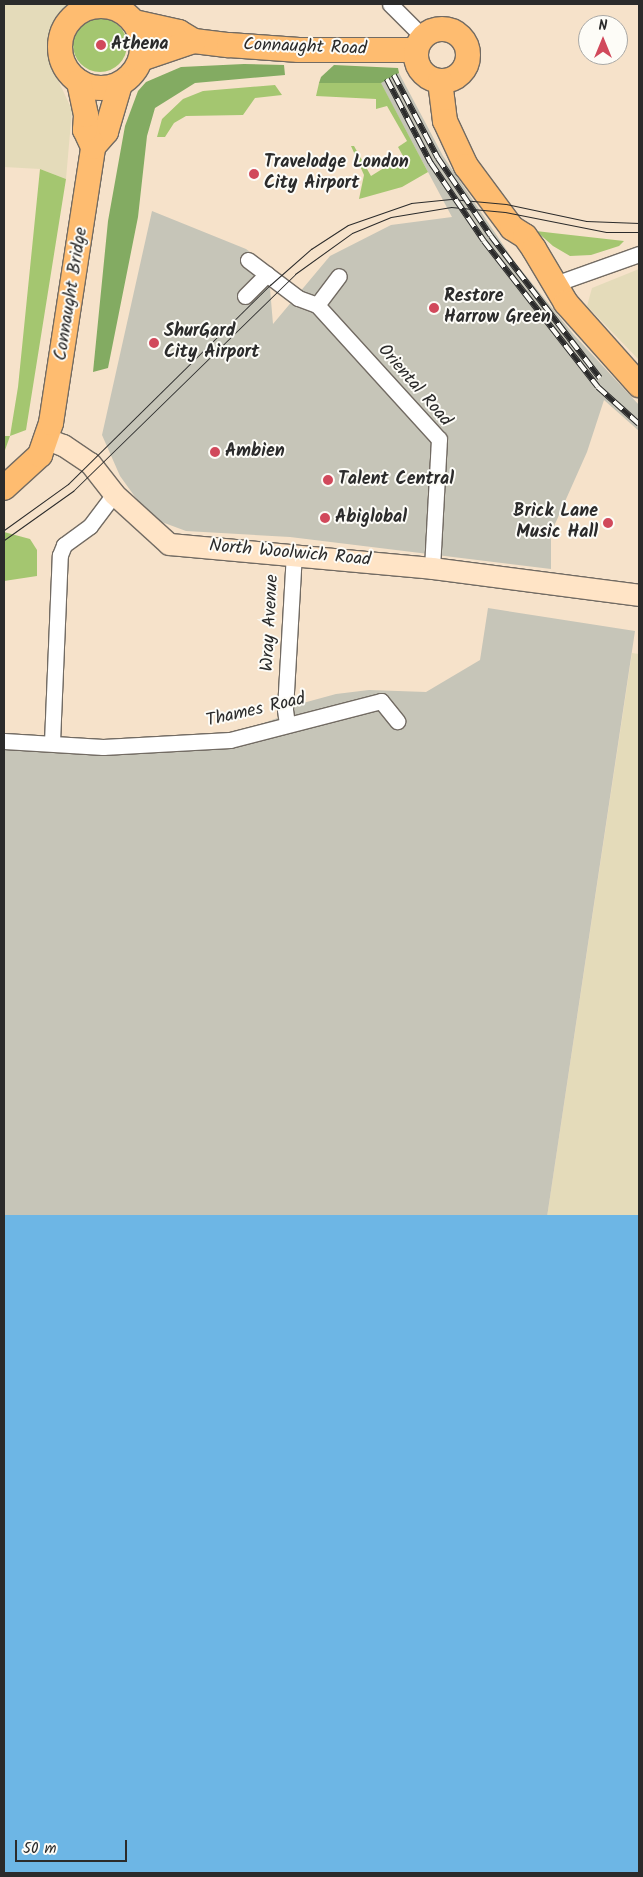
<!DOCTYPE html>
<html>
<head>
<meta charset="utf-8">
<style>
	body { margin:0 }
	#map { position:relative; width:643px; height:1877px; overflow:hidden; background:#f6e2ca; font-family:Kalam,sans-serif }
	div>[style] { position:absolute }
	.built>* { inset:0; background:#e4dbba }
	.industrial>* { inset:0; background:#c6c5b8 }
	.green>* { inset:0; background:#a4c670 }
	.round { border-radius:50% }
	.forest>* { inset:0; background:#83ab62 }
	.water>* { inset:0; background:#6db6e5; transform-origin:0 0 }
	.roads { filter:drop-shadow(1px 0 #726b63) drop-shadow(-1px 0 #726b63) drop-shadow(0 1px #726b63) drop-shadow(0 -1px #726b63) }
	.street>* { height:15px; margin:-7.5px; padding:0 7.5px; transform-origin:7.5px; border-radius:7.5px; background:#fff }
	.secondary>* { height:21px; margin:-10.5px; padding:0 10.5px; transform-origin:10.5px; border-radius:10.5px; background:#ffe4c6 }
	.primary>* { height:24px; margin:-12px; padding:0 12px; transform-origin:12px; border-radius:12px; background:#febc70 }
	.primary>.ring { margin:-12px; padding:0; box-sizing:content-box; background:none; border:24px solid #febc70; border-radius:50% }
	.tram>* { height:1px; margin:-0.5px; padding:0 0.5px; transform-origin:0.5px; border-radius:0.5px; background:#2b2b2b }
	.rail>* { height:5.5px; margin-top:-2.75px; transform-origin:0; background:repeating-linear-gradient(90deg,#fdfcf7 0 11px,#2b2b2b 0 22px); box-sizing:border-box; border-block:1px solid #2b2b2b }
	.dots>* { width:14px; height:14px; translate:-50% -50%; box-sizing:border-box; border:2px solid #fdfcf7; border-radius:50% }
	span { translate:-50% -50%; white-space:nowrap; text-align:center; line-height:1.15; -webkit-text-stroke:4px #fdfcf7; paint-order:stroke }
	.poi-label { font-size:18px; color:#2b2b2b; font-weight:700 }
	.left { translate:0 -50%; text-align:left }
	.right { translate:-100% -50%; text-align:right }
	.street-label { font-size:18px; color:#2b2b2b }
	.frame { position:absolute; inset:0; border:5px solid #2b2b2b; pointer-events:none }
	.north { position:absolute; left:578px; top:15px; width:50px; height:50px; box-sizing:border-box; background:#fdfcf7; border:1px solid #a9a8a5; border-radius:50%; rotate:0deg; font-size:14px; font-weight:700; line-height:20px; text-align:center; color:#2b2b2b }
	.north::after { content:''; display:block; margin:auto; width:18px; height:22px; background:#d1495b; clip-path:polygon(50% 0,100% 100%,50% 72%,0 100%) }
	.scale { position:absolute; left:15px; top:1840px; width:112px; height:22px; box-sizing:border-box; border:2px solid #2b2b2b; border-top:0; padding-left:6px; font-size:15px; line-height:18px; white-space:nowrap; color:#2b2b2b; -webkit-text-stroke:4px #fdfcf7; paint-order:stroke }
</style>
</head>
<body>
<div id="map">
	<div class="built">
		<div style="clip-path:polygon(4px 4px,67px 4px,53px 29px,51px 65px,72px 110px,66px 179px,40px 169px,4px 167px)"></div>
		<div style="clip-path:polygon(639px 269px,639px 360px,587px 306px,592px 288px)"></div>
		<div style="clip-path:polygon(632px 653px,639px 654px,639px 1215px,547px 1217px)"></div>
	</div>
	<div class="industrial">
		<div style="clip-path:polygon(399px 73px,443px 156px,514px 261px,574px 335px,639px 405px,639px 431px,604px 400px,587px 452px,551px 533px,551px 569px,290px 537px,186px 531px,159px 521px,138px 501px,120px 476px,102px 435px,152px 211px,246px 249px,268px 265px,273px 324px,330px 256px,391px 225px,452px 217px,380px 82px)"></div>
		<div style="clip-path:polygon(488px 608px,635px 631px,547px 1217px,4px 1229px,4px 746px,195px 748px,283px 716px,292px 706px,336px 694px,369px 690px,426px 692px,480px 660px)"></div>
	</div>
	<div class="green">
		<div class="round" style="left:73px;top:18px;width:54px;height:54px"></div>
		<div style="clip-path:polygon(319px 83px,381px 83px,428px 172px,402px 187px,359px 199px,364px 175px,351px 146px,354px 146px,371px 176px,403px 156px,398px 147px,407px 141px,387px 106px,376px 109px,376px 99px,316px 96px)"></div>
		<div style="clip-path:polygon(275px 85px,282px 95px,255px 98px,243px 115px,186px 116px,174px 123px,165px 137px,157px 137px,162px 119px,183px 99px,203px 91px)"></div>
		<div style="clip-path:polygon(40px 169px,66px 179px,26px 430px,10px 436px,4px 453px,4px 436px,10px 436px,18px 387px)"></div>
		<div style="clip-path:polygon(536px 231px,553px 233px,624px 241px,619px 246px,591px 255px,570px 256px,553px 246px)"></div>
		<div style="clip-path:polygon(4px 532px,30px 539px,37px 550px,37px 576px,4px 581px)"></div>
	</div>
	<div class="forest">
		<div style="clip-path:polygon(244px 64px,284px 65px,285px 75px,195px 83px,155px 108px,147px 136px,138px 217px,108px 368px,93px 372px,108px 221px,125px 126px,138px 91px,146px 82px,181px 67px)"></div>
		<div style="clip-path:polygon(334px 65px,398px 68px,399px 73px,381px 83px,319px 83px,321px 77px)"></div>
	</div>
	<div class="water">
		<div style="left:639px;top:1215px;width:658px;height:635px;rotate:90deg"></div>
	</div>
	<div class="roads">
		<div class="street">
			<div style="left:390px;top:4px;width:47px;rotate:45deg"></div>
			<div style="left:248px;top:260px;width:63px;rotate:37.2deg"></div>
			<div style="left:298px;top:298px;width:20px;rotate:20deg"></div>
			<div style="left:317px;top:305px;width:181px;rotate:47.7deg"></div>
			<div style="left:439px;top:439px;width:129px;rotate:93.1deg"></div>
			<div style="left:552px;top:285px;width:92px;rotate:-19.6deg"></div>
			<div style="left:245px;top:296px;width:31px;rotate:-45deg"></div>
			<div style="left:317px;top:305px;width:36px;rotate:-53deg"></div>
			<div style="left:287px;top:724px;width:15px;rotate:-98deg"></div>
			<div style="left:285px;top:709px;width:155px;rotate:-86.7deg"></div>
			<div style="left:4px;top:741px;width:99px;rotate:3.5deg"></div>
			<div style="left:103px;top:747px;width:127px;rotate:-3.2deg"></div>
			<div style="left:230px;top:740px;width:156px;rotate:-14.5deg"></div>
			<div style="left:381px;top:701px;width:26px;rotate:51deg"></div>
			<div style="left:52px;top:742px;width:187px;rotate:-87.6deg"></div>
			<div style="left:60px;top:555px;width:11px;rotate:-68deg"></div>
			<div style="left:64px;top:545px;width:32px;rotate:-36deg"></div>
			<div style="left:90px;top:526px;width:40px;rotate:-53deg"></div>
		</div>
		<div class="secondary">
			<div style="left:47px;top:439px;width:17px;rotate:21deg"></div>
			<div style="left:63px;top:445px;width:32px;rotate:34deg"></div>
			<div style="left:90px;top:463px;width:39px;rotate:52deg"></div>
			<div style="left:114px;top:494px;width:74px;rotate:42.3deg"></div>
			<div style="left:169px;top:544px;width:264px;rotate:5.2deg"></div>
			<div style="left:432px;top:568px;width:209px;rotate:7.4deg"></div>
		</div>
		<div class="primary">
			<div class="ring" style="left:60px;top:6px;width:58px;height:58px"></div>
			<div style="left:134px;top:22px;width:46px;rotate:12.5deg"></div>
			<div style="left:179px;top:32px;width:17px;rotate:31deg"></div>
			<div style="left:194px;top:41px;width:35px;rotate:7deg"></div>
			<div style="left:229px;top:45px;width:70px;rotate:4.1deg"></div>
			<div style="left:299px;top:50px;width:117px"></div>
			<div class="ring" style="left:416px;top:29px;width:28px;height:28px"></div>
			<div style="left:141px;top:59px;width:56px;rotate:-18.8deg"></div>
			<div style="left:440px;top:81px;width:40px;rotate:82.9deg"></div>
			<div style="left:445px;top:121px;width:50px;rotate:65deg"></div>
			<div style="left:466px;top:166px;width:77px;rotate:53.4deg"></div>
			<div style="left:512px;top:228px;width:15px;rotate:32deg"></div>
			<div style="left:525px;top:236px;width:16px;rotate:55deg"></div>
			<div style="left:534px;top:249px;width:63px;rotate:59.3deg"></div>
			<div style="left:566px;top:303px;width:110px;rotate:48.3deg"></div>
			<div style="left:93px;top:147px;width:20px;rotate:-49deg"></div>
			<div style="left:106px;top:132px;width:50px;rotate:-73.7deg"></div>
			<div style="left:4px;top:488px;width:49px;rotate:-42.5deg"></div>
			<div style="left:40px;top:455px;width:34px;rotate:-71deg"></div>
			<div style="left:51px;top:423px;width:279px;rotate:-81.3deg"></div>
			<div style="left:93px;top:147px;width:19px;rotate:-115deg"></div>
			<div style="left:85px;top:130px;width:15px;rotate:-86deg"></div>
			<div style="left:86px;top:115px;width:34px;rotate:-102deg"></div>
		</div>
	</div>
	<div class="tram">
		<div style="left:4px;top:530px;width:79px;rotate:-35.7deg"></div>
		<div style="left:68px;top:484px;width:284px;rotate:-44.6deg"></div>
		<div style="left:270px;top:285px;width:55px;rotate:-41.3deg"></div>
		<div style="left:311px;top:249px;width:44px;rotate:-33deg"></div>
		<div style="left:348px;top:225px;width:67px;rotate:-19.2deg"></div>
		<div style="left:411px;top:203px;width:40px;rotate:-5.7deg"></div>
		<div style="left:451px;top:199px;width:55px;rotate:5.2deg"></div>
		<div style="left:506px;top:204px;width:82px;rotate:12deg"></div>
		<div style="left:586px;top:221px;width:53px;rotate:2.2deg"></div>
		<div style="left:4px;top:540px;width:85px;rotate:-35.4deg"></div>
		<div style="left:73px;top:491px;width:310px;rotate:-44.3deg"></div>
		<div style="left:295px;top:274px;width:70px;rotate:-35.7deg"></div>
		<div style="left:352px;top:233px;width:42px;rotate:-22.3deg"></div>
		<div style="left:391px;top:217px;width:61px;rotate:-9.5deg"></div>
		<div style="left:451px;top:207px;width:54px;rotate:5.3deg"></div>
		<div style="left:505px;top:212px;width:103px;rotate:11.2deg"></div>
		<div style="left:606px;top:232px;width:33px"></div>
	</div>
	<div class="rail">
		<div style="left:394px;top:75px;width:94px;rotate:62.1deg"></div>
		<div style="left:438px;top:158px;width:94px;rotate:55.8deg"></div>
		<div style="left:491px;top:236px;width:179px;rotate:52.5deg"></div>
		<div style="left:387px;top:79px;width:95px;rotate:62.4deg"></div>
		<div style="left:431px;top:163px;width:94px;rotate:55.8deg"></div>
		<div style="left:484px;top:241px;width:185px;rotate:52deg"></div>
		<div style="left:598px;top:387px;width:55px;rotate:42.1deg"></div>
	</div>
	<div class="dots">
		<div style="left:101px;top:45px;background:#d1495b"></div>
		<div style="left:254px;top:174px;background:#d1495b"></div>
		<div style="left:434px;top:308px;background:#d1495b"></div>
		<div style="left:154px;top:343px;background:#d1495b"></div>
		<div style="left:215px;top:452px;background:#d1495b"></div>
		<div style="left:328px;top:480px;background:#d1495b"></div>
		<div style="left:325px;top:518px;background:#d1495b"></div>
		<div style="left:608px;top:523px;background:#d1495b"></div>
	</div>
	<div class="poi-label">
		<span class="left" style="left:111px;top:45px">Athena</span>
		<span class="left" style="left:264px;top:174px">Travelodge London<br>City Airport</span>
		<span class="left" style="left:444px;top:308px">Restore<br>Harrow Green</span>
		<span class="left" style="left:164px;top:343px">ShurGard<br>City Airport</span>
		<span class="left" style="left:225px;top:452px">Ambien</span>
		<span class="left" style="left:338px;top:480px">Talent Central</span>
		<span class="right" style="left:598px;top:523px">Brick Lane<br>Music Hall</span>
		<span class="left" style="left:335px;top:518px">Abiglobal</span>
	</div>
	<div class="street-label">
		<span style="left:305px;top:48px;rotate:2deg">Connaught Road</span>
		<span style="left:72px;top:294px;rotate:-81deg">Connaught Bridge</span>
		<span style="left:414px;top:386px;rotate:49deg">Oriental Road</span>
		<span style="left:290px;top:554px;rotate:5deg">North Woolwich Road</span>
		<span style="left:271px;top:623px;rotate:-87deg">Wray Avenue</span>
		<span style="left:256px;top:711px;rotate:-13deg">Thames Road</span>
	</div>
	<div class="frame"></div>
	<div class="north">N</div>
	<div class="scale">50 m</div>
</div>
</body>
</html>
